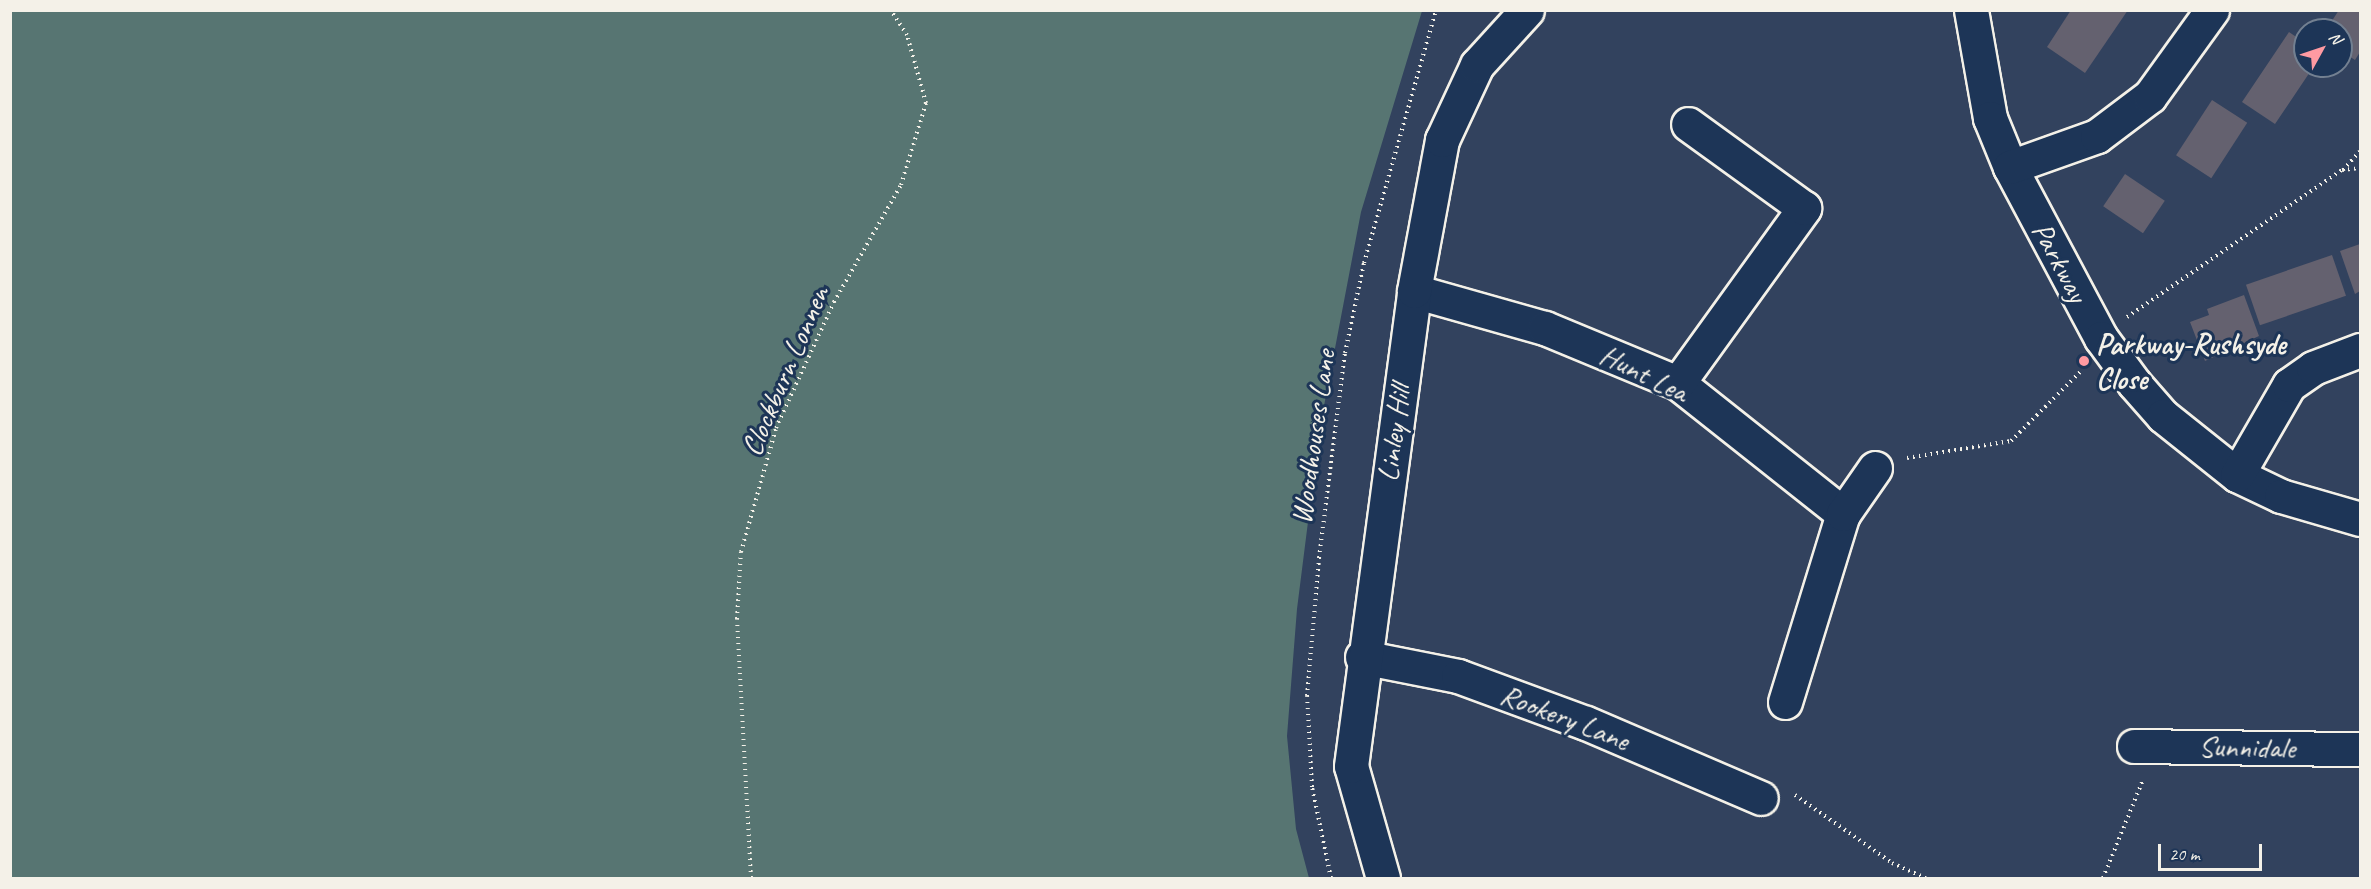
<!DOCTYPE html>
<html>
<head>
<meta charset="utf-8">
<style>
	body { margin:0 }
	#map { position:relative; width:2371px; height:889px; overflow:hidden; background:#32425e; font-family:Caveat,sans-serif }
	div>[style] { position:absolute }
	.green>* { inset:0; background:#577572 }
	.building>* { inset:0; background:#64616f; transform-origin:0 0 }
	.path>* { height:4px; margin-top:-2px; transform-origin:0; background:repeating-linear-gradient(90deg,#f4f1e8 0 1.5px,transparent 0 6px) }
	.roads { filter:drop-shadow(2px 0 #f4f1e8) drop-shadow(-2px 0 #f4f1e8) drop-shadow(0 2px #f4f1e8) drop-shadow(0 -2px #f4f1e8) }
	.minor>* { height:33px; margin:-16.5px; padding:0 16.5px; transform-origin:16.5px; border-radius:16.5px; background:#1d3557 }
	.dots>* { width:16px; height:16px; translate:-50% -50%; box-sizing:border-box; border:3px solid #1d3557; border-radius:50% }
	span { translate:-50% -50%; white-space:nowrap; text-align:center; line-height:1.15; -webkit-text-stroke:6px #1d3557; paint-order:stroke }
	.street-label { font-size:30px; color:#f4f1e8 }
	.poi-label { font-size:30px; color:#f4f1e8; font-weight:700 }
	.left { translate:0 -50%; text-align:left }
	.frame { position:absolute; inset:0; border:12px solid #f4f1e8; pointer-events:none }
	.north { position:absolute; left:2293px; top:18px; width:60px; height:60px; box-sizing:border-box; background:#1d3557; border:2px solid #738091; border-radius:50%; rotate:50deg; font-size:16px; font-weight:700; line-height:24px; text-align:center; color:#f4f1e8 }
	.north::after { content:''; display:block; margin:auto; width:21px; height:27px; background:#ff9aa2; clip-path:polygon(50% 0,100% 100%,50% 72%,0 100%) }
	.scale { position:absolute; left:2158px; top:844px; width:104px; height:27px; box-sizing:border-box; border:3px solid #f4f1e8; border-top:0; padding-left:8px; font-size:18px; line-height:21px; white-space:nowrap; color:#f4f1e8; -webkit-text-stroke:4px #1d3557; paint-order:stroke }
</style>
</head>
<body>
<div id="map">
	<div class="green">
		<div style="clip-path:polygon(10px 11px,1422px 11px,1361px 212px,1320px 427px,1297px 609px,1287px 736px,1296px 829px,1309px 878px,11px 878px)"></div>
	</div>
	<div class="building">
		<div style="clip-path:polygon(2071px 10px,2128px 10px,2085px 73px,2047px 47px)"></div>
		<div style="clip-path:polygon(2339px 10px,2360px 10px,2360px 52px,2355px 60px,2341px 51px,2341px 30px,2326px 30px)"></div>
		<div style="clip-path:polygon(2289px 32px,2305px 43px,2305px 66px,2314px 66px,2275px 124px,2242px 102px)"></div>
		<div style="left:2212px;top:100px;width:42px;height:66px;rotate:33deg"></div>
		<div style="left:2125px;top:174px;width:48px;height:39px;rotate:34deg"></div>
		<div style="clip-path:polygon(2360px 244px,2360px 291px,2355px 294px,2340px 251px)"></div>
		<div style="left:2332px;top:255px;width:43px;height:91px;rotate:71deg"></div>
		<div style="clip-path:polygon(2244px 295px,2259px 336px,2205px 361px,2190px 322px,2209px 315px,2207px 309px)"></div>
	</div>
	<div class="path">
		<div style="left:2343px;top:170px;width:25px;rotate:-48deg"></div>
		<div style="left:2127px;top:317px;width:260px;rotate:-34.4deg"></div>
		<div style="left:2342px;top:170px;width:18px;rotate:-6deg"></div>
		<div style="left:1907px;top:458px;width:105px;rotate:-9.3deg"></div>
		<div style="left:2011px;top:441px;width:100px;rotate:-45deg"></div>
		<div style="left:1795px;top:795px;width:118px;rotate:35deg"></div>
		<div style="left:1892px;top:863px;width:37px;rotate:24deg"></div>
		<div style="left:751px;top:878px;width:259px;rotate:-93.1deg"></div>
		<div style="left:737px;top:619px;width:67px;rotate:-86.6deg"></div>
		<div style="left:741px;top:552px;width:129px;rotate:-74.2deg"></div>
		<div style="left:776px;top:428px;width:139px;rotate:-65.3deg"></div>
		<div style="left:834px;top:302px;width:135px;rotate:-60.2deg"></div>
		<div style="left:901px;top:185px;width:86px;rotate:-73deg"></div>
		<div style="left:926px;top:103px;width:71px;rotate:-105.6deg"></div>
		<div style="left:907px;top:35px;width:30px;rotate:-123deg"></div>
		<div style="left:1331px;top:878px;width:93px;rotate:-101.8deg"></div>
		<div style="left:1312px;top:787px;width:91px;rotate:-93.1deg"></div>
		<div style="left:1307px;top:696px;width:139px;rotate:-85deg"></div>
		<div style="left:1319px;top:558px;width:207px;rotate:-82.8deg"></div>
		<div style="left:1345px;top:353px;width:92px;rotate:-78.1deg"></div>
		<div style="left:1364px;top:263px;width:263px;rotate:-74.1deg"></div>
		<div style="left:2103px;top:878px;width:106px;rotate:-67.8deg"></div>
	</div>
	<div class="roads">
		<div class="minor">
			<div style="left:1971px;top:10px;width:110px;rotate:80deg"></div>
			<div style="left:1990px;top:118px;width:53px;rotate:67.8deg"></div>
			<div style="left:2010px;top:167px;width:194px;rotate:62deg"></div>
			<div style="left:2101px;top:338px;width:56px;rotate:53.7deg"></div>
			<div style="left:2134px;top:383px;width:44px;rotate:48.7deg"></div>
			<div style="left:2163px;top:416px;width:95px;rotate:38.6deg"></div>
			<div style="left:2237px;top:475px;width:49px;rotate:25.5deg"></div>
			<div style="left:2281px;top:496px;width:82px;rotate:16.2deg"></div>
			<div style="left:2010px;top:167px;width:92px;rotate:-19.6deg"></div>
			<div style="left:2097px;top:136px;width:66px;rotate:-37deg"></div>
			<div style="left:2150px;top:96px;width:106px;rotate:-54.2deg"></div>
			<div style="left:1414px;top:291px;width:136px;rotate:15.8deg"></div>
			<div style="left:1545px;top:328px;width:144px;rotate:22.5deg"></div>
			<div style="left:1678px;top:383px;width:211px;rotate:38.4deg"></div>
			<div style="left:1678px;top:383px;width:216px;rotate:-54.2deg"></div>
			<div style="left:1804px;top:208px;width:143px;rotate:-144.1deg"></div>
			<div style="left:2237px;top:475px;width:104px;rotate:-60deg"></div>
			<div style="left:2289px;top:385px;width:29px;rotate:-35deg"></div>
			<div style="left:2313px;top:368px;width:50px;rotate:-21deg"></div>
			<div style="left:1362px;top:657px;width:98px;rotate:11.2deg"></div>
			<div style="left:1458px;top:676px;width:136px;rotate:20.2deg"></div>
			<div style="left:1586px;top:723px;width:190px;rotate:23.2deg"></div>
			<div style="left:1785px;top:702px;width:197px;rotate:-72.9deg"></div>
			<div style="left:1843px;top:514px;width:56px;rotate:-55.2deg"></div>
			<div style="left:2134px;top:746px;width:226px;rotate:0.8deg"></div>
			<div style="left:1383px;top:878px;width:116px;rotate:-105.9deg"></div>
			<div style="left:1351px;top:766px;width:479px;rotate:-82.4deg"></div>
			<div style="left:1414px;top:291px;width:154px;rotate:-79.5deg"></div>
			<div style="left:1442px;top:140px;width:83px;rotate:-65deg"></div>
			<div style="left:1477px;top:65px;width:74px;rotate:-47.7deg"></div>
		</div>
	</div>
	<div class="dots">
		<div style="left:2084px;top:361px;background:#ff9aa2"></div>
	</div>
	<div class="street-label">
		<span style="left:2060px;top:262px;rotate:62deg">Parkway</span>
		<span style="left:785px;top:371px;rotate:-67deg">Clockburn Lonnen</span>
		<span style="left:1644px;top:373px;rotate:26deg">Hunt Lea</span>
		<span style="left:1394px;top:433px;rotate:-82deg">Linley Hill</span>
		<span style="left:1313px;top:437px;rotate:-82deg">Woodhouses Lane</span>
		<span style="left:1565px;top:717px;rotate:21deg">Rookery Lane</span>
		<span style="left:2247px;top:747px;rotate:1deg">Sunnidale</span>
	</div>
	<div class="poi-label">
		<span class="left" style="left:2096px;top:361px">Parkway-Rushsyde<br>Close</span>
	</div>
	<div class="frame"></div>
	<div class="north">N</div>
	<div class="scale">20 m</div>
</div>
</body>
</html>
